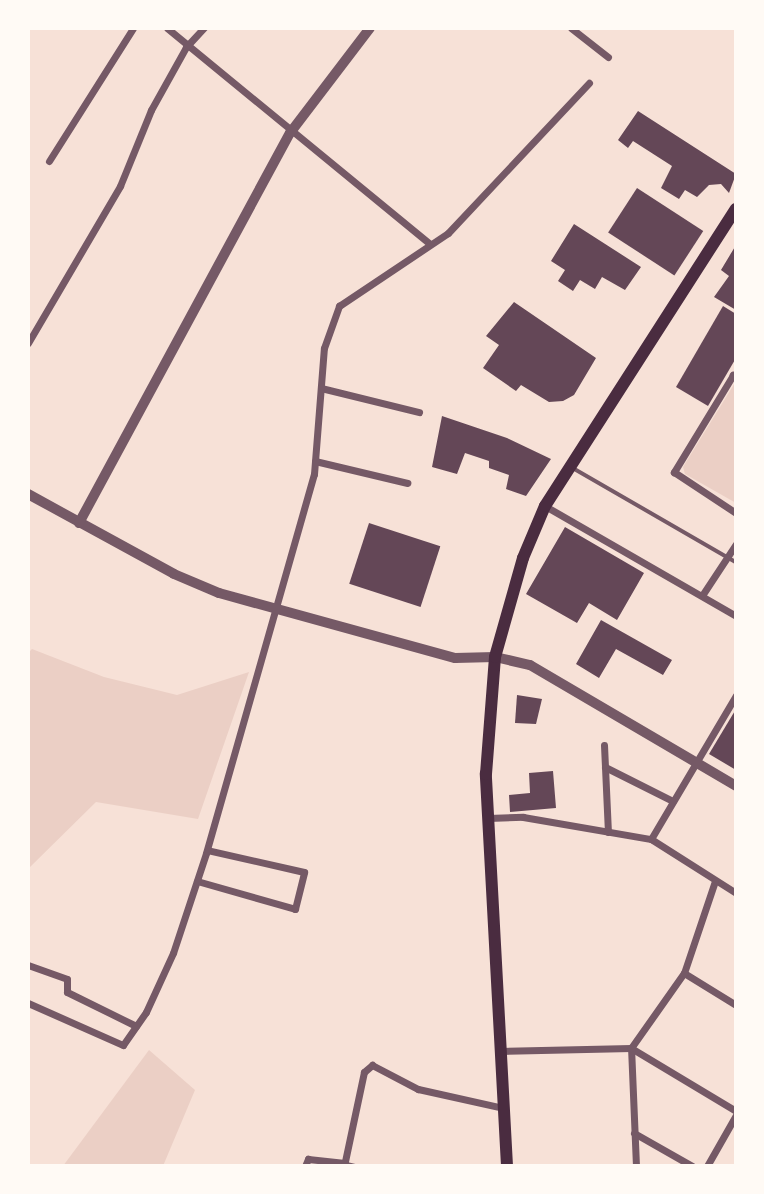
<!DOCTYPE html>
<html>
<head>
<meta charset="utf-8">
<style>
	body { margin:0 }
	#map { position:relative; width:764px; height:1194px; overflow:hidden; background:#f7e1d7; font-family:"Golos Text",sans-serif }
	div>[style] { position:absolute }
	.green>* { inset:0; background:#ebcfc5 }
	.building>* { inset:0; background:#644757; transform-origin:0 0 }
	.service>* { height:3.5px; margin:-1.75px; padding:0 1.75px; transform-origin:1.75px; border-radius:1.75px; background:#755966 }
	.minor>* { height:7px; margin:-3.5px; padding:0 3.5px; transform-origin:3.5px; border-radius:3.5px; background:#755966 }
	.tertiary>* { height:10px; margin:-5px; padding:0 5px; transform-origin:5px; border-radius:5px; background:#755966 }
	.trunk>* { height:12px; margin:-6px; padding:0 6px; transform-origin:6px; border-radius:6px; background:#4a2c40 }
	span { translate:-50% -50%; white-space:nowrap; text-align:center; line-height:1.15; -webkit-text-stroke:6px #fffaf5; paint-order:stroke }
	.frame { position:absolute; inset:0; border:30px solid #fffaf5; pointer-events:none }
</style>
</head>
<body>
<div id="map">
	<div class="green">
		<div style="clip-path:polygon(736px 381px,736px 503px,685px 474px,683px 467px)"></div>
		<div style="clip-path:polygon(32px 649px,104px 677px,177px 695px,249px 672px,198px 819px,96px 802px,28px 869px,28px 653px)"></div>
		<div style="clip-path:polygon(149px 1050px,195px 1090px,163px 1166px,63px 1166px)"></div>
	</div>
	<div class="building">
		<div style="clip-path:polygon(638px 111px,736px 174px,729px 193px,721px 184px,709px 185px,697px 197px,685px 190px,679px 199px,661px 188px,672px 166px,633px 141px,628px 148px,618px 140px)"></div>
		<div style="left:637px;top:188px;width:79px;height:53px;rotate:33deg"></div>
		<div style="clip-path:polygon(574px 224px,641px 267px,625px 290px,602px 277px,595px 289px,580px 280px,573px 291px,558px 281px,565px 270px,551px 261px)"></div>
		<div style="clip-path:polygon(736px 245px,736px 310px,714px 297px,729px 276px,721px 270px)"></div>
		<div style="clip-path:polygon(514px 302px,596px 358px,574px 395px,563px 401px,549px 402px,521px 385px,516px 391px,483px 368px,499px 345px,486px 336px)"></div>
		<div style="clip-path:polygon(723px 306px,736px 314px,736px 358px,708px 406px,676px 387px)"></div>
		<div style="clip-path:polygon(442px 416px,507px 438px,551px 459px,526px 496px,506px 489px,509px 475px,489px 468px,489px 461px,465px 453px,457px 474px,432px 467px)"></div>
		<div style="left:369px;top:523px;width:75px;height:64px;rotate:18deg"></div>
		<div style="clip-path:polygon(565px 527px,644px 573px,617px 620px,589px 603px,577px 623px,526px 594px)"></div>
		<div style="clip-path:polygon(601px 620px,672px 660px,663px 675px,616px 649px,599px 678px,576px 664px)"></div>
		<div style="clip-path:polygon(517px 695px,542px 699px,536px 724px,515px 723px)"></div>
		<div style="clip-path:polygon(736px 709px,736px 770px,709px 754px)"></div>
		<div style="clip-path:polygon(553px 771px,556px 808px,510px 812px,509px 795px,530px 793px,529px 773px)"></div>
	</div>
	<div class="service">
		<div style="left:573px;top:468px;width:188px;rotate:30deg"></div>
		<div style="left:347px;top:1164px;width:8px;rotate:14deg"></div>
	</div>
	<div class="minor">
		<div style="left:167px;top:28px;width:340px;rotate:39.4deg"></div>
		<div style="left:571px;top:28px;width:47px;rotate:38.1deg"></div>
		<div style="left:49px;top:161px;width:157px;rotate:-57.7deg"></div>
		<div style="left:28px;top:343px;width:182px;rotate:-59.6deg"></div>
		<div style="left:120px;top:186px;width:82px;rotate:-67.8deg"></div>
		<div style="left:151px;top:110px;width:72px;rotate:-60.9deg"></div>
		<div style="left:186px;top:47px;width:26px;rotate:-47deg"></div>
		<div style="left:736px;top:377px;width:4px;rotate:-146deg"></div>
		<div style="left:733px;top:375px;width:114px;rotate:121.3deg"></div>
		<div style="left:674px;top:472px;width:74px;rotate:33.5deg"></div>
		<div style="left:321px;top:388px;width:101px;rotate:13.8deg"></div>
		<div style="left:315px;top:461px;width:95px;rotate:13.4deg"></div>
		<div style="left:545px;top:506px;width:220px;rotate:29.9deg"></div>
		<div style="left:703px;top:594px;width:60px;rotate:-56.6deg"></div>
		<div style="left:604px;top:745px;width:87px;rotate:87.4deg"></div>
		<div style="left:605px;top:767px;width:76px;rotate:26.6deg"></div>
		<div style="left:488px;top:818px;width:35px;rotate:-2deg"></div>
		<div style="left:523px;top:817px;width:130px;rotate:9.8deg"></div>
		<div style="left:651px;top:839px;width:101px;rotate:32.4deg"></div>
		<div style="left:651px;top:839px;width:167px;rotate:-59.4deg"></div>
		<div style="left:197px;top:881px;width:102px;rotate:15.9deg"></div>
		<div style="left:295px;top:909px;width:38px;rotate:-76deg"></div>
		<div style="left:304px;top:872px;width:99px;rotate:-167.2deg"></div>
		<div style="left:28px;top:965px;width:41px;rotate:19.7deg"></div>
		<div style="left:67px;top:979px;width:13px;rotate:90deg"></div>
		<div style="left:67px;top:992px;width:77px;rotate:26.2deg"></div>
		<div style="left:684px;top:973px;width:61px;rotate:31.6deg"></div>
		<div style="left:28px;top:1003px;width:104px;rotate:23.9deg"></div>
		<div style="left:123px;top:1045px;width:40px;rotate:-55.1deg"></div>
		<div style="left:146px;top:1012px;width:65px;rotate:-65.4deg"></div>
		<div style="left:173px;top:953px;width:105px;rotate:-71.7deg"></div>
		<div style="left:206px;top:853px;width:394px;rotate:-74.1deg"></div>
		<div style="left:314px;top:474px;width:126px;rotate:-85.5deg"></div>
		<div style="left:324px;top:348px;width:45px;rotate:-70.3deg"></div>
		<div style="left:339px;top:306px;width:131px;rotate:-33.8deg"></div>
		<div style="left:448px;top:233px;width:206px;rotate:-46.8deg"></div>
		<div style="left:501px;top:1051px;width:130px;rotate:-1.3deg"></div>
		<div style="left:631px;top:1048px;width:122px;rotate:31deg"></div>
		<div style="left:634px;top:1133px;width:67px;rotate:29.6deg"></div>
		<div style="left:305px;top:1166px;width:8px;rotate:-67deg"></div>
		<div style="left:308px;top:1159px;width:37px;rotate:6deg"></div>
		<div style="left:344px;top:1166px;width:96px;rotate:-78deg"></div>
		<div style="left:364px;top:1072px;width:11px;rotate:-41deg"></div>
		<div style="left:372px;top:1065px;width:52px;rotate:27.6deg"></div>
		<div style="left:418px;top:1089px;width:88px;rotate:12.5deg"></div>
		<div style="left:636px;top:1166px;width:118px;rotate:-92.4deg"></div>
		<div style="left:631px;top:1048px;width:92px;rotate:-54.8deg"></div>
		<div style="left:684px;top:973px;width:97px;rotate:-71.4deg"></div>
		<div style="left:707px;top:1166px;width:59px;rotate:-60.4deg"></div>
	</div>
	<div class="tertiary">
		<div style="left:28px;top:494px;width:166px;rotate:28.7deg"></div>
		<div style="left:174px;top:574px;width:49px;rotate:22.9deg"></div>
		<div style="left:219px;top:593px;width:245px;rotate:15.4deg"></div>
		<div style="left:455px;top:658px;width:40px;rotate:-1.4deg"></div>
		<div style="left:495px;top:657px;width:36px;rotate:13deg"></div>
		<div style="left:530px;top:665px;width:239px;rotate:30.4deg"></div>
		<div style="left:79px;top:523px;width:443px;rotate:-61.6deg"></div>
		<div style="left:290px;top:133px;width:132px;rotate:-52.7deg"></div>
	</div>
	<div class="trunk">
		<div style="left:507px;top:1166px;width:393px;rotate:-93.1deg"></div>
		<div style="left:486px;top:774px;width:117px;rotate:-85.6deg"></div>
		<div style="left:495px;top:657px;width:103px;rotate:-74.2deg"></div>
		<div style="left:523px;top:558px;width:56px;rotate:-67.1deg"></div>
		<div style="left:545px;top:506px;width:353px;rotate:-57.3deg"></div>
	</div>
	<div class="frame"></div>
</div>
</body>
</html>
